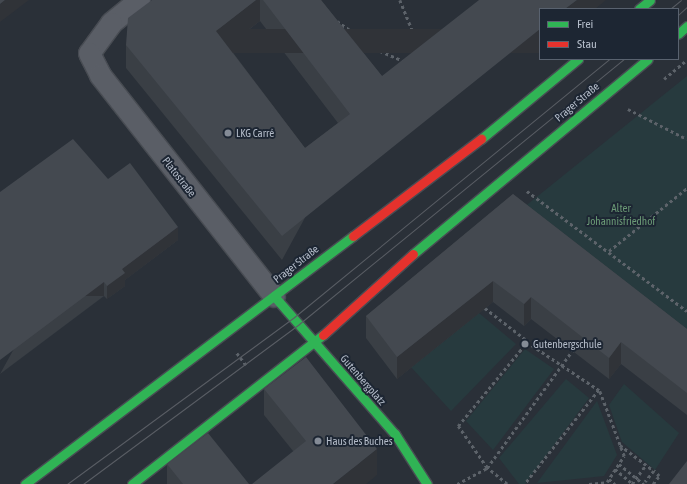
<!DOCTYPE html>
<html>
<head>
<meta charset="utf-8">
<style>
	body { margin:0 }
	#map { position:relative; width:687px; height:484px; overflow:hidden; background:#2a3038; font-family:"Asap Condensed",sans-serif }
	div>[style] { position:absolute }
	.green>* { inset:0; background:#273a3e }
	.path>* { height:2.5px; margin-top:-1.25px; transform-origin:0; background:repeating-linear-gradient(90deg,#5d636a 0 3px,transparent 0 6px) }
	.roads { filter:drop-shadow(1px 0 #484c53) drop-shadow(-1px 0 #484c53) drop-shadow(0 1px #484c53) drop-shadow(0 -1px #484c53) }
	.street>* { height:21px; margin:-10.5px; padding:0 10.5px; transform-origin:10.5px; border-radius:10.5px; background:#5a5e66 }
	.fast>* { height:9px; margin:-4.5px; padding:0 4.5px; transform-origin:4.5px; border-radius:4.5px; background:#30b455 }
	.jam>* { height:9px; margin:-4.5px; padding:0 4.5px; transform-origin:4.5px; border-radius:4.5px; background:#e5322d }
	.tram>* { height:1px; margin:-0.5px; padding:0 0.5px; transform-origin:0.5px; border-radius:0.5px; background:#595d64 }
	.wall>* { inset:0; background:#3a3f45 }
	.shaded-wall>* { inset:0; background:#303338; transform-origin:0 0 }
	.building>* { inset:0; background:#444950 }
	.dots>* { width:11px; height:11px; translate:-50% -50%; box-sizing:border-box; border:2px solid #1d2633; border-radius:50% }
	span { translate:-50% -50%; white-space:nowrap; text-align:center; line-height:1.15; -webkit-text-stroke:4px #1d2633; paint-order:stroke }
	.street-label { font-size:11px; color:#b4bcc9 }
	.poi-label { font-size:11px; color:#b4bcc9 }
	.left { translate:0 -50%; text-align:left }
	.park-label { font-size:11px; color:#6b9a76 }
	.legend { position:absolute; left:539px; top:8px; width:140px; height:52px; box-sizing:border-box; background:#1d2633; border:1px solid #59626f; margin:0; padding:5px 7px; list-style:none; font-size:12px; color:#b4bcc9 }
	.legend li { display:flex; align-items:center; gap:8px; height:20px }
	.legend b { width:20px; border:1px solid #59626f }
</style>
</head>
<body>
<div id="map">
	<div class="green">
		<div style="clip-path:polygon(687px 76px,687px 350px,513px 216px)"></div>
		<div style="clip-path:polygon(479px 313px,516px 344px,451px 411px,411px 367px)"></div>
		<div style="clip-path:polygon(525px 349px,554px 369px,493px 450px,466px 421px)"></div>
		<div style="clip-path:polygon(566px 379px,589px 398px,525px 484px,519px 484px,499px 458px)"></div>
		<div style="clip-path:polygon(624px 384px,679px 433px,655px 470px,622px 442px,609px 405px)"></div>
		<div style="clip-path:polygon(597px 401px,617px 455px,604px 476px,537px 483px)"></div>
	</div>
	<div class="path">
		<div style="left:400px;top:0;width:53px;rotate:67.8deg"></div>
		<div style="left:337px;top:21px;width:52px;rotate:34.9deg"></div>
		<div style="left:380px;top:51px;width:26px;rotate:23deg"></div>
		<div style="left:664px;top:79px;width:30px;rotate:-40deg"></div>
		<div style="left:628px;top:109px;width:66px;rotate:27deg"></div>
		<div style="left:527px;top:191px;width:200px;rotate:36.9deg"></div>
		<div style="left:609px;top:251px;width:100px;rotate:-38.9deg"></div>
		<div style="left:485px;top:308px;width:56px;rotate:37.7deg"></div>
		<div style="left:237px;top:353px;width:15px;rotate:53deg"></div>
		<div style="left:620px;top:445px;width:43px;rotate:37.4deg"></div>
		<div style="left:654px;top:471px;width:14px;rotate:129deg"></div>
		<div style="left:619px;top:464px;width:32px;rotate:39deg"></div>
		<div style="left:615px;top:469px;width:23px;rotate:40deg"></div>
		<div style="left:609px;top:479px;width:8px;rotate:40deg"></div>
		<div style="left:457px;top:484px;width:34px;rotate:-28deg"></div>
		<div style="left:487px;top:468px;width:145px;rotate:-54deg"></div>
		<div style="left:507px;top:484px;width:26px;rotate:-141deg"></div>
		<div style="left:487px;top:468px;width:51px;rotate:-124.6deg"></div>
		<div style="left:458px;top:426px;width:109px;rotate:-50.6deg"></div>
		<div style="left:527px;top:342px;width:87px;rotate:33.7deg"></div>
		<div style="left:599px;top:390px;width:120px;rotate:128.2deg"></div>
		<div style="left:589px;top:484px;width:18px;rotate:-6deg"></div>
		<div style="left:607px;top:482px;width:31px;rotate:-57deg"></div>
		<div style="left:624px;top:456px;width:71px;rotate:-110.7deg"></div>
		<div style="left:632px;top:484px;width:24px;rotate:-54deg"></div>
		<div style="left:653px;top:484px;width:10px;rotate:-53deg"></div>
		<div style="left:659px;top:476px;width:7px;rotate:-135deg"></div>
	</div>
	<div class="roads">
		<div class="street">
			<div style="left:139px;top:0;width:36px;rotate:141deg"></div>
			<div style="left:111px;top:23px;width:37px;rotate:126deg"></div>
			<div style="left:89px;top:53px;width:25px;rotate:63deg"></div>
			<div style="left:100px;top:75px;width:281px;rotate:51.8deg"></div>
		</div>
		<div class="fast">
			<div style="left:639px;top:9px;width:14px;rotate:-39deg"></div>
			<div style="left:678px;top:34px;width:12px;rotate:-42deg"></div>
			<div style="left:481px;top:139px;width:126px;rotate:-39.5deg"></div>
			<div style="left:413px;top:254px;width:305px;rotate:-39.7deg"></div>
			<div style="left:274px;top:296px;width:184px;rotate:48.8deg"></div>
			<div style="left:395px;top:434px;width:59px;rotate:57.4deg"></div>
			<div style="left:25px;top:484px;width:411px;rotate:-37.1deg"></div>
			<div style="left:132px;top:484px;width:242px;rotate:-38deg"></div>
		</div>
		<div class="jam">
			<div style="left:353px;top:236px;width:161px;rotate:-37.2deg"></div>
			<div style="left:323px;top:335px;width:121px;rotate:-42deg"></div>
		</div>
	</div>
	<div class="tram">
		<div style="left:670px;top:9px;width:14px;rotate:-39deg"></div>
		<div style="left:678px;top:15px;width:12px;rotate:-42deg"></div>
		<div style="left:67px;top:484px;width:280px;rotate:-36.3deg"></div>
		<div style="left:293px;top:318px;width:409px;rotate:-39.3deg"></div>
		<div style="left:83px;top:484px;width:269px;rotate:-36.5deg"></div>
		<div style="left:299px;top:324px;width:419px;rotate:-39.2deg"></div>
	</div>
	<div class="wall">
		<div style="clip-path:polygon(evenodd,152px 0,321px 0,382px 76px,282px 260px,126px 68px,126px 45px,152px 0,260px 21px,338px 123px,305px 148px,228px 46px,260px 21px)"></div>
		<div style="clip-path:polygon(108px 179px,178px 240px,125px 280px,125px 286px,107px 299px,104px 296px,0 374px)"></div>
		<div style="clip-path:polygon(513px 194px,687px 329px,687px 415px,621px 364px,609px 379px,531px 319px,524px 326px,493px 302px,397px 379px,366px 338px,366px 316px)"></div>
		<div style="clip-path:polygon(264px 389px,377px 475px,293px 451px,264px 415px)"></div>
		<div style="clip-path:polygon(167px 464px,249px 484px,167px 484px)"></div>
	</div>
	<div class="shaded-wall">
		<div style="clip-path:polygon(5px 0,29px 0,0 22px,0 4px)"></div>
		<div style="clip-path:polygon(256px 0,260px 0,260px 21px,216px 54px,216px 31px)"></div>
		<div style="clip-path:polygon(577px 0,606px 0,595px 9px,565px 9px)"></div>
		<div style="left:540px;top:29px;width:24px;height:331px;rotate:90deg"></div>
		<div style="clip-path:polygon(178px 227px,178px 240px,125px 280px,125px 286px,107px 299px,107px 286px,122px 269px)"></div>
		<div style="clip-path:polygon(493px 281px,493px 302px,397px 379px,397px 357px)"></div>
		<div style="left:104px;top:282px;width:14px;height:130px;rotate:90deg"></div>
		<div style="clip-path:polygon(531px 297px,531px 319px,524px 326px,524px 304px)"></div>
		<div style="clip-path:polygon(621px 342px,621px 364px,609px 379px,609px 358px)"></div>
		<div style="clip-path:polygon(377px 449px,377px 475px,366px 484px,333px 484px)"></div>
	</div>
	<div class="building">
		<div style="clip-path:polygon(0 0,5px 0,0 4px)"></div>
		<div style="clip-path:polygon(152px 0,256px 0,216px 31px,305px 148px,350px 114px,263px 0,321px 0,382px 76px,479px 0,577px 0,565px 9px,540px 9px,540px 29px,282px 236px,126px 45px,128px 18px)"></div>
		<div style="clip-path:polygon(73px 139px,108px 179px,130px 163px,178px 227px,122px 269px,125px 273px,107px 286px,104px 282px,0 360px,0 192px)"></div>
		<div style="clip-path:polygon(513px 194px,687px 329px,687px 393px,621px 342px,609px 358px,531px 297px,524px 304px,493px 281px,397px 357px,366px 316px)"></div>
		<div style="clip-path:polygon(306px 357px,377px 449px,333px 484px,252px 484px,306px 441px,264px 389px)"></div>
		<div style="clip-path:polygon(208px 433px,249px 484px,183px 484px,167px 464px)"></div>
		<div style="clip-path:polygon(687px 461px,687px 484px,669px 484px)"></div>
	</div>
	<div class="dots">
		<div style="left:228px;top:133px;background:#848b96"></div>
		<div style="left:525px;top:344px;background:#848b96"></div>
		<div style="left:318px;top:441px;background:#848b96"></div>
	</div>
	<div class="street-label">
		<span style="left:577px;top:102px;rotate:-40deg">Prager Straße</span>
		<span style="left:179px;top:177px;rotate:52deg">Platostraße</span>
		<span style="left:296px;top:264px;rotate:-38deg">Prager Straße</span>
		<span style="left:363px;top:380px;rotate:49deg">Gutenbergplatz</span>
	</div>
	<div class="poi-label">
		<span class="left" style="left:236px;top:133px">LKG Carré</span>
		<span class="left" style="left:533px;top:344px">Gutenbergschule</span>
		<span class="left" style="left:326px;top:441px">Haus des Buches</span>
	</div>
	<div class="park-label">
		<span style="left:621px;top:215px">Alter<br>Johannisfriedhof</span>
	</div>
	<ul class="legend">
	<li><b style="height:5px;background:#30b455"></b>Frei</li>
	<li><b style="height:5px;background:#e5322d"></b>Stau</li>
	</ul>
</div>
</body>
</html>
